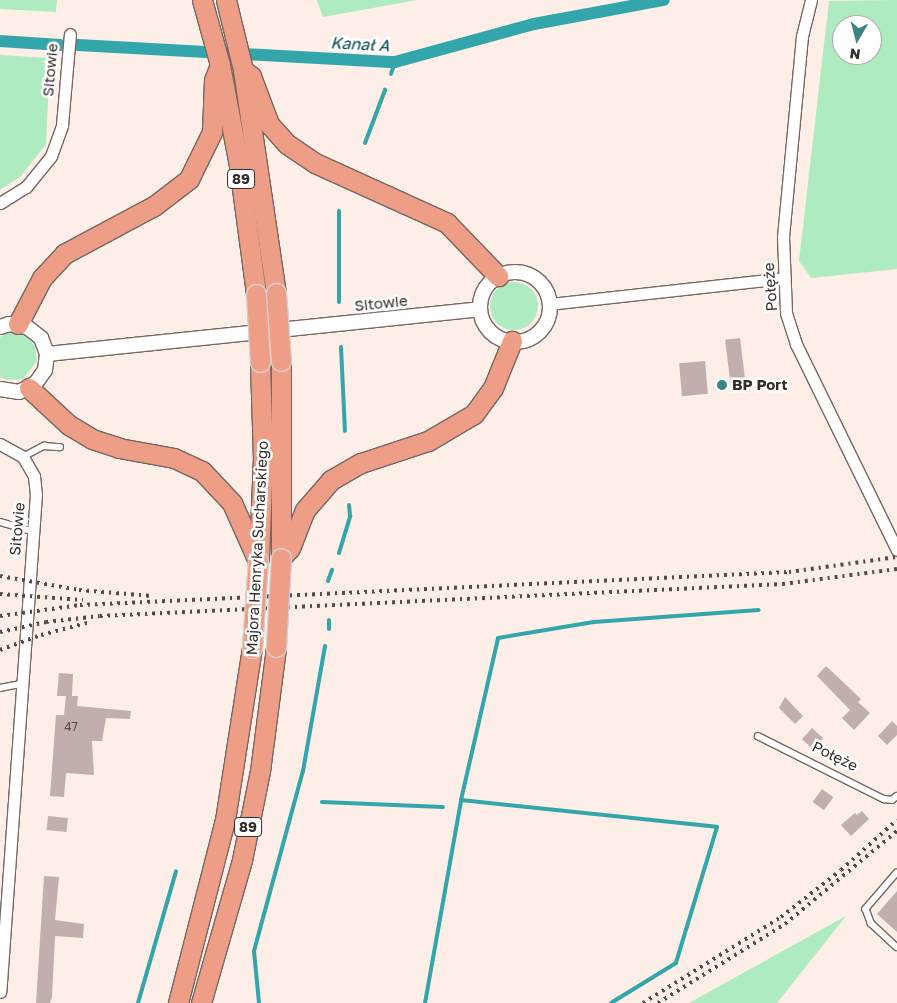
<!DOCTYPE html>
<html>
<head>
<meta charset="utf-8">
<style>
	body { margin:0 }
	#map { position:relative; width:897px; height:1003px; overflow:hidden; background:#fdeee7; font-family:"Golos Text",sans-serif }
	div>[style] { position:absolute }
	.green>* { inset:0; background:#aeebc0 }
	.round { border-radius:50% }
	.stream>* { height:4px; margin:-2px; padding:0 2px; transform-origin:2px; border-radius:2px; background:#32a6aa }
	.canal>* { height:12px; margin:-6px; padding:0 6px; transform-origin:6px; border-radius:6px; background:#32a6aa }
	.building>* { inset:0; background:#c2aeac; transform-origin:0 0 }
	.roads { filter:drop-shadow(1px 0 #786760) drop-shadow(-1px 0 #786760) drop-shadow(0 1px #786760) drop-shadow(0 -1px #786760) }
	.service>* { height:5.5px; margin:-2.75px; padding:0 2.75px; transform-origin:2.75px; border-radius:2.75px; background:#fff }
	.minor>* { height:11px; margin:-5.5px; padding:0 5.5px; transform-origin:5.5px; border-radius:5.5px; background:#fff }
	.tertiary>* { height:14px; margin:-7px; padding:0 7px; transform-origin:7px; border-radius:7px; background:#fff }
	.tertiary>.ring { margin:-7px; padding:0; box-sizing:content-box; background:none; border:14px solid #fff; border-radius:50% }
	.trunk>* { height:19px; margin:-9.5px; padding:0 9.5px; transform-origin:9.5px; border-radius:9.5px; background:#ee9e87 }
	.rail>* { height:4px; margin-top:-2px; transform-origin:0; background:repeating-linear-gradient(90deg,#534b47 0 2.5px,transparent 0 7.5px) }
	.bridges { filter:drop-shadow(1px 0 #d2d1d0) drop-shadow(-1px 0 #d2d1d0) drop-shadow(0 1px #d2d1d0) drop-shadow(0 -1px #d2d1d0) }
	.trunk-bridge>* { height:19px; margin:-9.5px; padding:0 9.5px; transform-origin:9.5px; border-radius:9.5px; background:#ee9e87 }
	.dots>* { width:14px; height:14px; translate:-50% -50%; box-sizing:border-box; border:2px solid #fff; border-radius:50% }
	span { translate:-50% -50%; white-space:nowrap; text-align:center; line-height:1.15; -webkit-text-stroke:5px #fff; paint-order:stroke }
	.number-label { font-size:12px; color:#584d4a }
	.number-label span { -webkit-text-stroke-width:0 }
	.shield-label span { padding:1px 4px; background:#fff; border:1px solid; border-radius:4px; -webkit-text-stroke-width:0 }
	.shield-label { font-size:14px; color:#342d2a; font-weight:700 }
	.street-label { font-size:15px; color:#342d2a }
	.poi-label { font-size:15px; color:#342d2a; font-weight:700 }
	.left { translate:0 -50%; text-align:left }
	.water-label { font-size:16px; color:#004648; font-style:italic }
	.north { position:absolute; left:832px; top:15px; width:50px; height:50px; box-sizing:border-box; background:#fff; border:1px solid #aeabaa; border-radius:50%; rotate:188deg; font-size:14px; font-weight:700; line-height:20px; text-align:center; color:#342d2a }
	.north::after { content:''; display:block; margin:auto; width:18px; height:22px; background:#3c8482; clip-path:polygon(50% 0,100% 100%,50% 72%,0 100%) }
</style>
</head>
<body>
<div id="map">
	<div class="green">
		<div style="clip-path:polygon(0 0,57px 0,56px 12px,0 9px)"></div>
		<div style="clip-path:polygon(317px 0,417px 0,323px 17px)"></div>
		<div style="clip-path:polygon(evenodd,897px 0,897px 269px,811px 278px,799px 261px,829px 1px,897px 0,842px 25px,872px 25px,872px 55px,842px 55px,842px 25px)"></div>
		<div style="clip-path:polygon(0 55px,50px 58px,46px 144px,21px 176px,0 190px)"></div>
		<div class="round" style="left:490px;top:282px;width:48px;height:48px"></div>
		<div style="clip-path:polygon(7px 333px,24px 334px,35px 346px,37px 361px,23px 379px,8px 380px,0 377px,0 337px)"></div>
		<div style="clip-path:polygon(846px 916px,777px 1003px,689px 1003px)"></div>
	</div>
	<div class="stream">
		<div style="left:391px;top:74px;width:13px;rotate:-72deg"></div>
		<div style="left:365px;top:143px;width:57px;rotate:-69.3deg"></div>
		<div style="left:339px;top:211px;width:91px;rotate:90deg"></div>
		<div style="left:341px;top:347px;width:84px;rotate:87.3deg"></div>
		<div style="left:339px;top:553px;width:39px;rotate:-73deg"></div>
		<div style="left:350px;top:516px;width:11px;rotate:-95deg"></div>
		<div style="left:328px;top:581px;width:12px;rotate:-70deg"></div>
		<div style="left:329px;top:620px;width:9px;rotate:90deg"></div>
		<div style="left:461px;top:800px;width:166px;rotate:-77.1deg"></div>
		<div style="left:498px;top:638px;width:97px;rotate:-9.5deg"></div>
		<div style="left:594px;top:622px;width:165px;rotate:-4.2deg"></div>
		<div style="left:322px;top:802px;width:121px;rotate:2.4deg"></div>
		<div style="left:138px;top:1003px;width:137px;rotate:-73.9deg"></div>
		<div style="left:259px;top:1003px;width:52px;rotate:-95.5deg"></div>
		<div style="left:254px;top:951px;width:187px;rotate:-74.8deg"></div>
		<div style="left:303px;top:771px;width:127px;rotate:-80deg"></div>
		<div style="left:425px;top:1003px;width:206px;rotate:-79.9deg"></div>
		<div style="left:461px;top:800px;width:257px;rotate:6deg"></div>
		<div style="left:717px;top:827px;width:142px;rotate:106.8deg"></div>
		<div style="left:676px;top:963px;width:76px;rotate:148.4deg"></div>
	</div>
	<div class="canal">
		<div style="left:0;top:41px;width:60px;rotate:3.8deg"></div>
		<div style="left:78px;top:45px;width:317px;rotate:3.1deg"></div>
		<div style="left:395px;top:62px;width:144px;rotate:-15.3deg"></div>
		<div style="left:534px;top:24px;width:132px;rotate:-10.5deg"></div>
	</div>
	<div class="building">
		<div style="left:740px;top:338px;width:52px;height:15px;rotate:83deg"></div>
		<div style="left:705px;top:361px;width:33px;height:26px;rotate:85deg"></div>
		<div style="clip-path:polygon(826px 666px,861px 699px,858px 702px,870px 713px,854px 730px,842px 718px,850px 710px,817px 676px)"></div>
		<div style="clip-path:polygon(59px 673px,73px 674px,72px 696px,78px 696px,77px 706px,131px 711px,130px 719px,106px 718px,102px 741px,92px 741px,94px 775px,66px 773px,64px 797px,50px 796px,56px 715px,64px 715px,66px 696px,57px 696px)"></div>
		<div style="clip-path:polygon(785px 697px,803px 716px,795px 724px,779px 708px)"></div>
		<div style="clip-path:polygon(892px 721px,897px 726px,897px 735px,887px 745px,878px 736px)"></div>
		<div style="left:812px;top:728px;width:15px;height:15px;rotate:42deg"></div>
		<div style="left:822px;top:789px;width:14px;height:16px;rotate:36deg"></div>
		<div style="clip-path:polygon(862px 811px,869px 819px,851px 836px,841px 825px,855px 813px,857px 815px)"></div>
		<div style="left:48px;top:816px;width:20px;height:14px;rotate:6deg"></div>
		<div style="clip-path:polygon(44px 876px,59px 877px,55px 920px,84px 924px,83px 938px,55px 936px,52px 997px,50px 1003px,36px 1003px)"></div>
		<div style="clip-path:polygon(897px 891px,897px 932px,877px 914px)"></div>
	</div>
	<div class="roads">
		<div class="service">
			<div style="left:23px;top:457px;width:24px;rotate:-28deg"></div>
			<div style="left:44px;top:446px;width:16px;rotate:4deg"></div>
			<div style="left:0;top:522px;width:33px;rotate:16deg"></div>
			<div style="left:0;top:688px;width:21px;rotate:-11deg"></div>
			<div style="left:758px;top:736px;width:141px;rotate:26.6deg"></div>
			<div style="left:884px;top:799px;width:8px;rotate:7deg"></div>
			<div style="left:892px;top:800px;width:6px;rotate:-39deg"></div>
			<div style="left:897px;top:873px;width:48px;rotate:130.7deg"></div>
			<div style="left:866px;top:909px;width:15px;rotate:70deg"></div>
			<div style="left:871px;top:923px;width:35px;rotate:43deg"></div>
		</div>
		<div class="minor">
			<div style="left:811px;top:0;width:37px;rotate:104deg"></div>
			<div style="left:802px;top:36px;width:202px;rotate:95.4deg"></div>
			<div style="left:783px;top:237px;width:76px;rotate:87.7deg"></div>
			<div style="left:786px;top:313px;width:33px;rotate:72deg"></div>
			<div style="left:796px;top:344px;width:229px;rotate:63.9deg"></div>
			<div style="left:0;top:203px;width:31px;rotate:-32deg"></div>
			<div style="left:26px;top:187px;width:40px;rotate:-51deg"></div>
			<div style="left:51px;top:156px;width:33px;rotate:-70deg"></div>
			<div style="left:62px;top:125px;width:91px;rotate:-85deg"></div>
			<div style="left:549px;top:304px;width:235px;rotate:-6.3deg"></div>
			<div style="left:0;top:444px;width:26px;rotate:29deg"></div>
			<div style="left:23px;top:457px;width:22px;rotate:60deg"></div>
			<div style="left:34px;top:476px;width:18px;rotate:84deg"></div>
			<div style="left:36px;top:494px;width:499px;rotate:94.1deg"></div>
		</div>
		<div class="tertiary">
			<div class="ring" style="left:480px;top:272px;width:56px;height:56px"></div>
			<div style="left:0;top:327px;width:9px;rotate:-18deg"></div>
			<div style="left:9px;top:324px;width:18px;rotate:9deg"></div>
			<div style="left:27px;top:327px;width:18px;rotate:38deg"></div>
			<div style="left:41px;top:338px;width:17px;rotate:69deg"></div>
			<div style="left:47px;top:354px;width:16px;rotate:97deg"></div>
			<div style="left:45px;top:370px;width:16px;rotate:125deg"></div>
			<div style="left:36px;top:383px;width:19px;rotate:152deg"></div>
			<div style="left:19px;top:392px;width:19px;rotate:-171deg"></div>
			<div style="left:47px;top:354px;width:435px;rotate:-5.9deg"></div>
		</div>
		<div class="trunk">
			<div style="left:202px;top:0;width:67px;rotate:74.5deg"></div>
			<div style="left:220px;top:65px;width:103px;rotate:79.3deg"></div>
			<div style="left:239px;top:166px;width:129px;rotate:82.4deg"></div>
			<div style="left:226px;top:0;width:72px;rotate:76.3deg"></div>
			<div style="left:243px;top:70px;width:225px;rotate:81.6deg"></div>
			<div style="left:243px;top:70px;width:10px;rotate:37deg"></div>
			<div style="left:251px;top:76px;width:51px;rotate:69.4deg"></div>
			<div style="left:269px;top:124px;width:27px;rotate:48deg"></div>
			<div style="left:287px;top:144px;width:34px;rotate:34deg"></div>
			<div style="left:315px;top:163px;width:145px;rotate:24.4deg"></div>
			<div style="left:447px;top:223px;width:74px;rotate:46.1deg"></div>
			<div style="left:18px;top:324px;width:52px;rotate:-62.4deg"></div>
			<div style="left:42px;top:278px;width:33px;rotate:-47deg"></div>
			<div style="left:64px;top:254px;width:102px;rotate:-28.1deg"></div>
			<div style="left:154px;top:206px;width:44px;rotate:-37.6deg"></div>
			<div style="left:189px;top:179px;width:52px;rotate:-63.9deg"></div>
			<div style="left:212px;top:132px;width:52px;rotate:-87.8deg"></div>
			<div style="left:214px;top:80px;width:16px;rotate:-68deg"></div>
			<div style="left:281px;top:361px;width:193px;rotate:90deg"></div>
			<div style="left:29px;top:388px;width:54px;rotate:42.8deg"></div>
			<div style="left:69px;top:425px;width:27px;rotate:31deg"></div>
			<div style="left:92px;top:439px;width:28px;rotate:18deg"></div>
			<div style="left:119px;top:448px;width:56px;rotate:10.3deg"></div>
			<div style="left:174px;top:458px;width:31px;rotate:25deg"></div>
			<div style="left:202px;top:471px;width:44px;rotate:46.8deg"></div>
			<div style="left:232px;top:503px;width:64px;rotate:65.9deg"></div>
			<div style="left:259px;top:557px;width:98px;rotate:-87.7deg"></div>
			<div style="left:263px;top:459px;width:97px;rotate:-91.8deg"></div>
			<div style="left:281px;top:558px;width:13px;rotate:-48deg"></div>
			<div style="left:290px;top:548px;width:41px;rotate:-68.5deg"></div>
			<div style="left:305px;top:510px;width:40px;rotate:-49deg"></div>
			<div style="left:331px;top:480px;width:34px;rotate:-30deg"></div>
			<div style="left:361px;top:463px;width:71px;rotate:-18.2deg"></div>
			<div style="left:428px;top:441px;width:53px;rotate:-30.4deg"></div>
			<div style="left:474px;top:414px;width:32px;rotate:-54deg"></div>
			<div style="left:493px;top:388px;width:51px;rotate:-68deg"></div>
			<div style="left:178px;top:1003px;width:189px;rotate:-75.6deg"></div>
			<div style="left:225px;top:820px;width:174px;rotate:-81.1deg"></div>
			<div style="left:201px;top:1003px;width:149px;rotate:-74deg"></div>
			<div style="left:242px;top:860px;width:91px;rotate:-78.6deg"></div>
			<div style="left:260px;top:771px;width:125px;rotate:-82.6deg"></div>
		</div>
	</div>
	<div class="rail">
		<div style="left:0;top:576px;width:80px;rotate:10deg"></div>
		<div style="left:79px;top:590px;width:73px;rotate:4.7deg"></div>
		<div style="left:342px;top:593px;width:447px;rotate:-2.7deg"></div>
		<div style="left:789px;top:572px;width:109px;rotate:-7.9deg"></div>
		<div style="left:0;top:594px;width:83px;rotate:4.1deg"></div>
		<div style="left:0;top:616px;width:81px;rotate:-7.8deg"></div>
		<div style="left:80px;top:605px;width:268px;rotate:-2.6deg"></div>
		<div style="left:0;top:632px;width:47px;rotate:-12.3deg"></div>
		<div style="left:46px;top:622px;width:54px;rotate:-6.3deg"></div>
		<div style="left:100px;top:616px;width:684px;rotate:-2.68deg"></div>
		<div style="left:783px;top:584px;width:115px;rotate:-7.5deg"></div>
		<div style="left:0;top:650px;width:44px;rotate:-20.1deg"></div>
		<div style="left:41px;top:635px;width:48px;rotate:-14.6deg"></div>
		<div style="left:643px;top:1003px;width:163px;rotate:-31.9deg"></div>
		<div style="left:781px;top:917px;width:76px;rotate:-38.1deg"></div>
		<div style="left:841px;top:870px;width:75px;rotate:-41.8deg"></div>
		<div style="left:658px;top:1003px;width:150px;rotate:-31.9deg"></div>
		<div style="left:785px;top:924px;width:146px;rotate:-39.7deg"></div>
	</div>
	<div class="bridges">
		<div class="trunk-bridge">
			<div style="left:276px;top:293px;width:68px;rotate:85.8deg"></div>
			<div style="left:256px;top:294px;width:68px;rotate:86.6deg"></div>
			<div style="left:276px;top:647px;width:89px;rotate:-86.8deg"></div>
			<div style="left:252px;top:648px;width:87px;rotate:-86.1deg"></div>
		</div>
	</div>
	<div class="dots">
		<div style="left:722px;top:385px;background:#3c8482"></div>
	</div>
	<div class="number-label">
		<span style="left:71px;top:727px">47</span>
	</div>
	<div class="shield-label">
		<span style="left:241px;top:179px">89</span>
		<span style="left:248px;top:827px">89</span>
	</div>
	<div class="street-label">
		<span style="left:50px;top:70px;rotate:-85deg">Sitowie</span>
		<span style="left:770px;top:287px;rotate:-94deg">Połęże</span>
		<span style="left:381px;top:303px;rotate:-6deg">Sitowie</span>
		<span style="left:17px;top:529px;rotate:-85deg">Sitowie</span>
		<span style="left:257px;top:548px;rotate:-87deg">Majora Henryka Sucharskiego</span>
		<span style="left:835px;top:756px;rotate:26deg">Połęże</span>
	</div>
	<div class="poi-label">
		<span class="left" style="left:732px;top:385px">BP Port</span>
	</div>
	<div class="water-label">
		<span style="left:360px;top:44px;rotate:3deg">Kanał A</span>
	</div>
	<div class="north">N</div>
</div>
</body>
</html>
